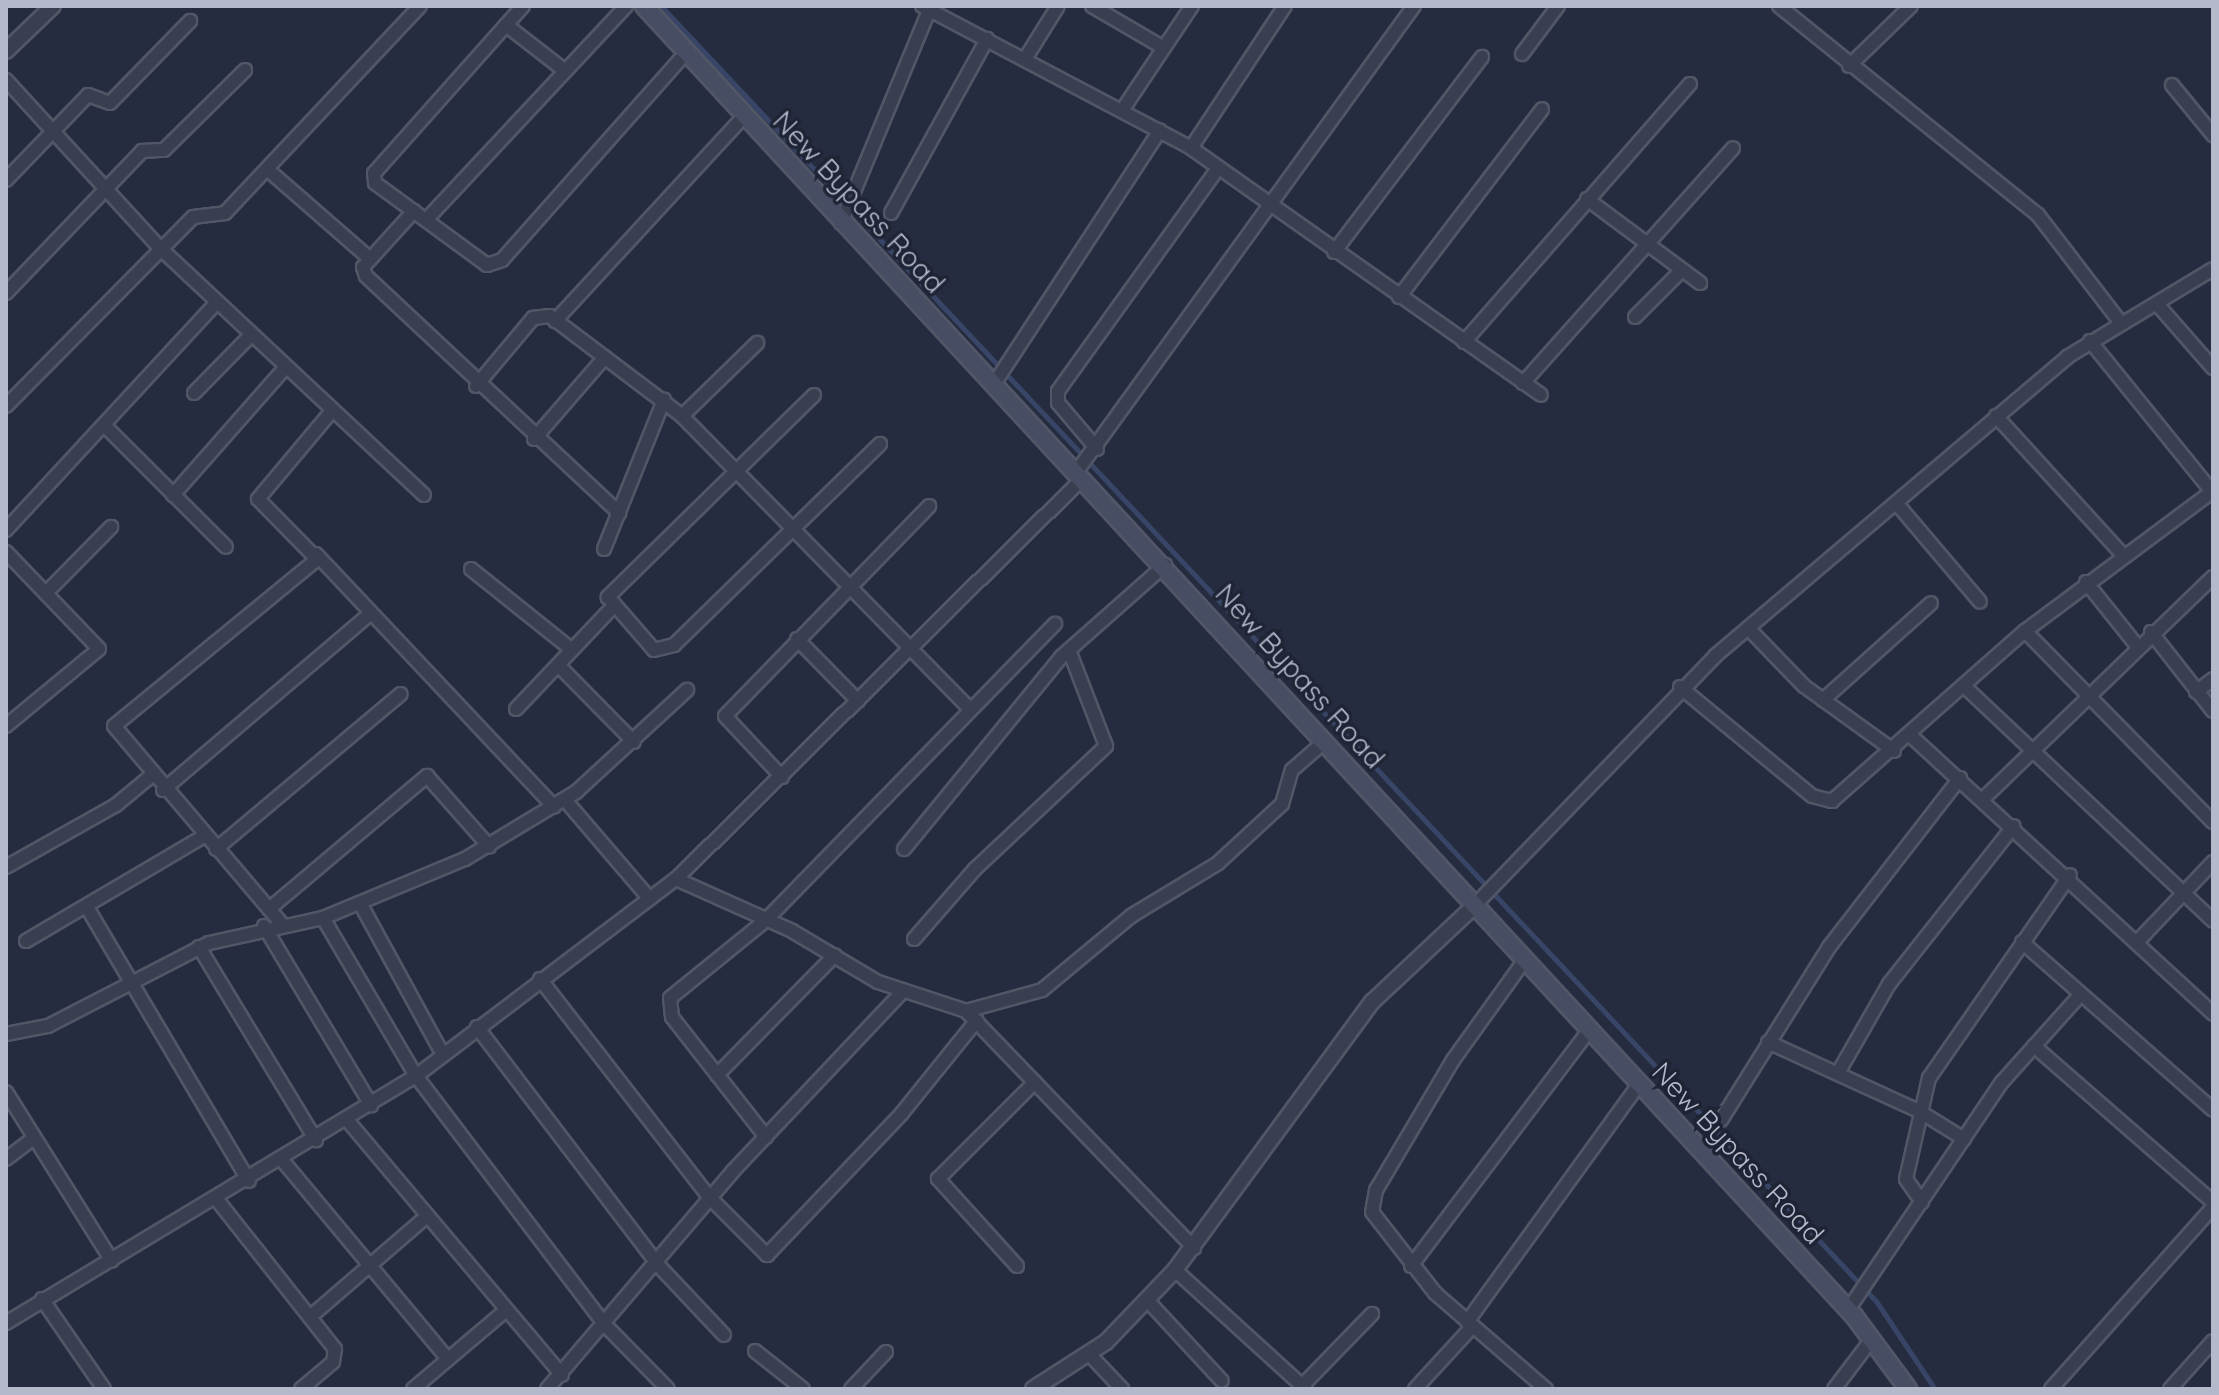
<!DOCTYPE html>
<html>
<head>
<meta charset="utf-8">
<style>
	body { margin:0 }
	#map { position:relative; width:2219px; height:1395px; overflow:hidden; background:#252c3f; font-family:Quicksand,sans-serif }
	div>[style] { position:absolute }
	.stream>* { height:5px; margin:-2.5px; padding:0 2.5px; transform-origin:2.5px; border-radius:2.5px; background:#384566 }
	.roads { filter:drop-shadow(2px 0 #515767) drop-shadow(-2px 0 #515767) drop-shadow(0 2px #515767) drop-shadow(0 -2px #515767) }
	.minor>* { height:12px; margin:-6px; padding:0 6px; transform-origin:6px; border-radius:6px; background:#393f4f }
	.tertiary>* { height:14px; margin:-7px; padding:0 7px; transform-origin:7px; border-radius:7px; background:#393f4f }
	.secondary>* { height:16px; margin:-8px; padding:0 8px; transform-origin:8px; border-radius:8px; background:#474d62 }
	span { translate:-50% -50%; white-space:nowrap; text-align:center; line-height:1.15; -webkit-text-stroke:7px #1e2434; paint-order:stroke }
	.street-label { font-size:28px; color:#b5baca }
	.frame { position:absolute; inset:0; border:8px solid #b5baca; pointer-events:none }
</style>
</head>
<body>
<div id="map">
	<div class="stream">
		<div style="left:661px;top:6px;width:1776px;rotate:46.83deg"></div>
		<div style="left:1876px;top:1301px;width:106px;rotate:56.2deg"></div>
	</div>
	<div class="roads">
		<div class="minor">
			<div style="left:523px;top:6px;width:224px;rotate:131.7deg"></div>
			<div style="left:374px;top:173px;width:10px;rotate:84deg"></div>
			<div style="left:375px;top:183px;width:139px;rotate:36.2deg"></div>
			<div style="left:487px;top:265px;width:16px;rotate:-18deg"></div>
			<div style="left:502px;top:260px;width:277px;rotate:-48.4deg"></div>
			<div style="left:922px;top:6px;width:304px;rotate:27.8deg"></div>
			<div style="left:1191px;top:148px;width:428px;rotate:35.2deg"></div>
			<div style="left:1092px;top:6px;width:83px;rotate:30.3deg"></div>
			<div style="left:1779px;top:6px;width:333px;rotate:38.9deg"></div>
			<div style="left:2038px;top:215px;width:136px;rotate:52.5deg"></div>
			<div style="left:506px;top:25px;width:75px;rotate:37.9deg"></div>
			<div style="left:1522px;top:54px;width:60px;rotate:-53.1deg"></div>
			<div style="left:1025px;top:59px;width:62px;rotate:-58.1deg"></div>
			<div style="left:1849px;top:66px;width:86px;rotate:-44.1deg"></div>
			<div style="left:6px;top:80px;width:229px;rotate:47.5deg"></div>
			<div style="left:161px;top:249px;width:360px;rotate:43.1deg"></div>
			<div style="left:2172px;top:85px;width:65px;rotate:50.6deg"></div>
			<div style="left:1123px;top:109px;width:124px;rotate:-56.2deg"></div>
			<div style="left:1191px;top:148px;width:170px;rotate:-56.5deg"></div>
			<div style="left:267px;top:169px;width:137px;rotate:41.1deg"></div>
			<div style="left:6px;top:180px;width:118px;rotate:-46deg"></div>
			<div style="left:88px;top:95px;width:23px;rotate:20deg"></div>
			<div style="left:110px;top:103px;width:115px;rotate:-45.7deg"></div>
			<div style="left:1587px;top:199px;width:141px;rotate:36.6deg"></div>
			<div style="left:414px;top:211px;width:76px;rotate:132.3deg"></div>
			<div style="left:363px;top:267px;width:9px;rotate:72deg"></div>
			<div style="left:366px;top:276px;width:347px;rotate:43.1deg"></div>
			<div style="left:891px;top:213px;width:199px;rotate:-61.1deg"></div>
			<div style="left:426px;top:220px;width:293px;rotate:-46.9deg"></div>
			<div style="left:841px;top:223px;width:235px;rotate:-67.5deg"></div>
			<div style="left:1334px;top:252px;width:245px;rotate:-52.8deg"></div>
			<div style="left:6px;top:293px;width:197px;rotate:-46.2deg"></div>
			<div style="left:142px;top:151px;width:22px;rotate:-3deg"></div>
			<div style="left:164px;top:150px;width:114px;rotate:-44.6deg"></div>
			<div style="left:1399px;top:297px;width:236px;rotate:-52.7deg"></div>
			<div style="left:2157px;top:304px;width:85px;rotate:48.8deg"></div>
			<div style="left:1635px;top:317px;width:66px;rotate:-45deg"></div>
			<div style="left:555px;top:321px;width:279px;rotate:-47.3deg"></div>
			<div style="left:2090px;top:341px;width:196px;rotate:51deg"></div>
			<div style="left:1464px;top:342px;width:343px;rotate:-48.8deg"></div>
			<div style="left:1523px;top:383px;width:315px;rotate:-48.2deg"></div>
			<div style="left:994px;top:384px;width:303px;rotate:-56.8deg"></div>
			<div style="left:476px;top:386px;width:89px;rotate:-50deg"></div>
			<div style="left:533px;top:318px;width:17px;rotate:-7deg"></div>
			<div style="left:550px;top:316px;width:166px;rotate:37.1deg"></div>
			<div style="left:682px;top:416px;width:411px;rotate:45.5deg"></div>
			<div style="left:194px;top:393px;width:80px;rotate:-45.5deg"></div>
			<div style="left:814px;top:395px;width:289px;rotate:135.6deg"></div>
			<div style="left:608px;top:597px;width:70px;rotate:49deg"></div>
			<div style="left:654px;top:650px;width:21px;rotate:-14deg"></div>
			<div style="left:674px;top:645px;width:288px;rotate:-44.3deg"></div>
			<div style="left:6px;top:406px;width:266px;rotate:-45.3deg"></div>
			<div style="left:193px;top:217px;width:32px;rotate:-7deg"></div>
			<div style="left:225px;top:213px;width:284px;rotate:-46.7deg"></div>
			<div style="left:682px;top:416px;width:105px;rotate:-44.2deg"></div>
			<div style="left:1996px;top:416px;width:187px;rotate:47.6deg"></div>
			<div style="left:107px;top:428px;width:168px;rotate:45deg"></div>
			<div style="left:534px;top:439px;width:108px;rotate:-49.1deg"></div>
			<div style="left:1097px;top:449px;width:60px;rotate:-130.3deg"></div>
			<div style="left:1058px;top:403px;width:12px;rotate:-90deg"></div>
			<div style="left:1058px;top:391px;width:274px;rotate:-54.3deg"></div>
			<div style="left:1077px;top:471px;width:574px;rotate:-54.07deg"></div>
			<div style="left:173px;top:495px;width:168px;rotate:-48.6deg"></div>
			<div style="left:1897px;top:504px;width:128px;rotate:49.7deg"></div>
			<div style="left:6px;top:530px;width:309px;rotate:-47.2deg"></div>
			<div style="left:604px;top:549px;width:161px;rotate:-68.1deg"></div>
			<div style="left:6px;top:552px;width:134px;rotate:46.2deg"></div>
			<div style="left:99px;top:649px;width:121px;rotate:140.4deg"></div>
			<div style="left:316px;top:554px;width:347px;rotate:46.7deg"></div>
			<div style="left:471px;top:569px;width:129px;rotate:38.7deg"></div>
			<div style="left:2086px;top:582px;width:82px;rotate:51.4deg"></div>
			<div style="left:46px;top:593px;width:93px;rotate:-45.4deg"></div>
			<div style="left:1748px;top:628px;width:81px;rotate:46deg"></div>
			<div style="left:1804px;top:686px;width:111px;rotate:35.8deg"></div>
			<div style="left:2025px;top:631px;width:268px;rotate:45.5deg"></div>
			<div style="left:2151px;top:632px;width:100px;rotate:51.9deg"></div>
			<div style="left:797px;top:639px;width:87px;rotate:45.5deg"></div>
			<div style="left:558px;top:665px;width:108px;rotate:45.4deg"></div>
			<div style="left:1964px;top:686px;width:342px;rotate:43.3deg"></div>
			<div style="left:1680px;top:687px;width:171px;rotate:39.5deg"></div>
			<div style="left:1812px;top:796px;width:21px;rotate:14deg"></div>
			<div style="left:1832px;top:801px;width:257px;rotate:-41.4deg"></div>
			<div style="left:2025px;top:631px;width:234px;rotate:-36.7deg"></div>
			<div style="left:2196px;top:692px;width:21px;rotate:-37deg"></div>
			<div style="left:1823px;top:700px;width:145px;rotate:-41.9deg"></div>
			<div style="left:516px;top:709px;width:139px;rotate:-46.5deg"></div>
			<div style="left:1910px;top:735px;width:412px;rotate:42.6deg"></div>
			<div style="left:782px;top:777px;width:83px;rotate:-133.1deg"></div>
			<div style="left:725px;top:716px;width:293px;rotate:-45.8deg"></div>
			<div style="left:163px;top:790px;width:273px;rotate:-40.4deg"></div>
			<div style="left:1984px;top:798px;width:318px;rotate:-44deg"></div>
			<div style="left:565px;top:800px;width:130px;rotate:49.4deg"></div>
			<div style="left:216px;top:849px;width:241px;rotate:-40deg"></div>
			<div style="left:904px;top:849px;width:248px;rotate:-50.7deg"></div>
			<div style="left:1061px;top:657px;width:139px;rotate:-41.5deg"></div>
			<div style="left:6px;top:867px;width:126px;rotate:-29.4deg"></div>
			<div style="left:116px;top:805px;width:45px;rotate:-39.6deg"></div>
			<div style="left:676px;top:879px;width:127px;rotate:24.1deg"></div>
			<div style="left:792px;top:931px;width:100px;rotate:30.7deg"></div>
			<div style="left:878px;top:982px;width:93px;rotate:18.2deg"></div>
			<div style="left:966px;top:1011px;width:329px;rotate:46.1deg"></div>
			<div style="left:361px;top:905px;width:171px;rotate:61.3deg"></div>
			<div style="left:1473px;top:907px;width:349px;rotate:-46deg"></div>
			<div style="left:1715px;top:656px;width:462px;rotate:-40.3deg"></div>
			<div style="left:2067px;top:357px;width:170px;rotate:-31.1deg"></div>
			<div style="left:88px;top:909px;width:316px;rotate:59.4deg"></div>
			<div style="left:269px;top:909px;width:207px;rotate:-40.1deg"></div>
			<div style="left:427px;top:776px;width:94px;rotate:48.5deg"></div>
			<div style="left:323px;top:918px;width:183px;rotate:59.5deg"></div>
			<div style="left:416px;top:1076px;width:314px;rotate:52.8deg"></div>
			<div style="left:606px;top:1326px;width:88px;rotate:45.5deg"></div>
			<div style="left:281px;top:923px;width:258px;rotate:-130.3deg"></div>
			<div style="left:114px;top:726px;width:263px;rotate:-39.4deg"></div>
			<div style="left:317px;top:559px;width:84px;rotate:-134.5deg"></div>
			<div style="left:258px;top:499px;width:114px;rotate:-50deg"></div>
			<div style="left:264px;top:926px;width:209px;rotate:59.1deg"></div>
			<div style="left:914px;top:939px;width:93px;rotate:-48.9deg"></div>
			<div style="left:975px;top:869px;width:180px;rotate:-43.2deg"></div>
			<div style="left:1106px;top:746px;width:103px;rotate:-111.1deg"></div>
			<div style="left:2140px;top:939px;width:106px;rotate:-46.5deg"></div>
			<div style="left:26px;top:941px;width:207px;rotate:-30.5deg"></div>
			<div style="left:2022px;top:942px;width:254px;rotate:41.3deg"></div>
			<div style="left:199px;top:947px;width:226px;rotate:58.8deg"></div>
			<div style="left:1524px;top:961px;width:122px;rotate:125.6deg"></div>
			<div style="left:1453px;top:1060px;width:151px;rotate:120.6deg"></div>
			<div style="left:1376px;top:1190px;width:22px;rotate:100deg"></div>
			<div style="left:1372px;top:1212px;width:103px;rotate:52.1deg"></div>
			<div style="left:1435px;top:1293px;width:147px;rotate:40.9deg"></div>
			<div style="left:540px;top:979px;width:277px;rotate:52.2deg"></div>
			<div style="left:710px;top:1198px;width:81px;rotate:45deg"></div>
			<div style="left:767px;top:1255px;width:196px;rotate:-46.4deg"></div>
			<div style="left:902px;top:1113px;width:119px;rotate:-51.1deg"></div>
			<div style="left:966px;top:1011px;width:79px;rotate:-15.4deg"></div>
			<div style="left:1042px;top:990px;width:116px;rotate:-39.7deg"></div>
			<div style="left:1131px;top:916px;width:102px;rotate:-31.3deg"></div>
			<div style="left:1218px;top:863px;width:87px;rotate:-42.7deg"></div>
			<div style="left:1282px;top:804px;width:35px;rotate:-74deg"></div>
			<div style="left:1292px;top:770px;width:43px;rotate:-41.2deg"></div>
			<div style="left:477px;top:1027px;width:299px;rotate:52.7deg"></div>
			<div style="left:658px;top:1265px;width:96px;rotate:46.7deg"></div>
			<div style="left:6px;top:1034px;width:43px;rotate:-10.8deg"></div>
			<div style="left:48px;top:1026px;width:181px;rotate:-27.3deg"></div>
			<div style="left:209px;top:943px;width:117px;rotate:-12.4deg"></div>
			<div style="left:323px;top:918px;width:154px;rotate:-22.6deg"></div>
			<div style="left:465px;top:859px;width:130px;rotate:-31.1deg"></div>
			<div style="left:576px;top:792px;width:151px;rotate:-42.6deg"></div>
			<div style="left:1768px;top:1042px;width:166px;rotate:24.6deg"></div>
			<div style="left:1919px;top:1111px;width:53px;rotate:31.9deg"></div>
			<div style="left:2034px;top:1046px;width:237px;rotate:41.1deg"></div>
			<div style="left:1838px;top:1073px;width:103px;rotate:-60.2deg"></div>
			<div style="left:1889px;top:984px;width:201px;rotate:-51.7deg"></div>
			<div style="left:717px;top:1075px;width:168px;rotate:-45.5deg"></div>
			<div style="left:6px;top:1092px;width:199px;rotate:57.9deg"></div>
			<div style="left:1721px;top:1120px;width:204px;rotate:-58deg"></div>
			<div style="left:1829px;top:947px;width:214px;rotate:-52.2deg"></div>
			<div style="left:348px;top:1121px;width:332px;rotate:49.9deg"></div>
			<div style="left:766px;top:1137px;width:152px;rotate:-128.1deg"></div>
			<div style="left:672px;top:1017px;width:19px;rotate:-96deg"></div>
			<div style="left:670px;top:998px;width:124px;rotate:-39.1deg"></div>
			<div style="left:766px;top:920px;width:414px;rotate:-45.7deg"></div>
			<div style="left:6px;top:1159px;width:34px;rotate:-37deg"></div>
			<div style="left:282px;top:1160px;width:259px;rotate:50.2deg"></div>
			<div style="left:218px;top:1201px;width:189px;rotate:51.7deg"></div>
			<div style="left:335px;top:1349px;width:13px;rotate:99deg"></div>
			<div style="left:333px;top:1362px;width:42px;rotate:139.8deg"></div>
			<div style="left:1922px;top:1202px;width:28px;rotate:-125deg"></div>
			<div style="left:1906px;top:1179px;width:104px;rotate:-77.2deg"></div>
			<div style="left:1929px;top:1078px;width:247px;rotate:-55.2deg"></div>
			<div style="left:1017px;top:1266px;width:118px;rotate:-132.2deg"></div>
			<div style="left:938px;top:1179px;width:137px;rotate:-45deg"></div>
			<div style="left:1411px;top:1266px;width:295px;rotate:-52.9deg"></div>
			<div style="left:1175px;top:1270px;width:177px;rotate:42.3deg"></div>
			<div style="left:42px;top:1299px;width:109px;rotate:55.4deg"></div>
			<div style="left:1147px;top:1300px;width:110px;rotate:47.2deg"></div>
			<div style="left:1848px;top:1310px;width:275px;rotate:-56deg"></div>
			<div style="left:2002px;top:1082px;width:118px;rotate:-48.1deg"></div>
			<div style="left:310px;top:1317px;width:155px;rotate:-40.8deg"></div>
			<div style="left:1467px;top:1322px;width:294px;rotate:-54.1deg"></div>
			<div style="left:6px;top:1323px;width:479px;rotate:-31.1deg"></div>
			<div style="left:416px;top:1076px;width:326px;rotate:-37.2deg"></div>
			<div style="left:676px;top:879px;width:571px;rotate:-44.57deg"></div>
			<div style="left:755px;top:1351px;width:61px;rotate:38.4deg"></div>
			<div style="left:1090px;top:1355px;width:47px;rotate:46.7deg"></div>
			<div style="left:413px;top:1389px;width:122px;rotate:-40.3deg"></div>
			<div style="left:547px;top:1389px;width:287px;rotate:-49.5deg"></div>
			<div style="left:733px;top:1171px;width:248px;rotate:-46.6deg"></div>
			<div style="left:851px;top:1389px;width:51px;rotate:-46.6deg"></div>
			<div style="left:1299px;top:1389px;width:105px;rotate:-45.8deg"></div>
			<div style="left:1415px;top:1389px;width:84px;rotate:-47.4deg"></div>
			<div style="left:1834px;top:1389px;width:63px;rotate:-52.8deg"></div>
			<div style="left:2051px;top:1389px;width:244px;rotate:-48.3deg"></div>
			<div style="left:2170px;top:1389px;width:64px;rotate:-48.1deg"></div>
		</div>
		<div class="tertiary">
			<div style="left:6px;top:51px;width:65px;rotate:-43.8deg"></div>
			<div style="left:1033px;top:1389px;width:87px;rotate:-32.8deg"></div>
			<div style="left:1106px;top:1342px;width:100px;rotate:-46.2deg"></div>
			<div style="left:1175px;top:1270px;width:333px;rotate:-53.7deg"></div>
			<div style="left:1372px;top:1002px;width:139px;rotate:-43.2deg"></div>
		</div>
		<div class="secondary">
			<div style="left:644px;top:6px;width:1783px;rotate:47.27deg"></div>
			<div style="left:1854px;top:1316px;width:91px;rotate:53.5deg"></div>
		</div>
	</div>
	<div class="street-label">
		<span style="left:859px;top:202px;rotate:47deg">New Bypass Road</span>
		<span style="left:1300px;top:676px;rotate:48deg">New Bypass Road</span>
		<span style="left:1738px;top:1153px;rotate:47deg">New Bypass Road</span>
	</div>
	<div class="frame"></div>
</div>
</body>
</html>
